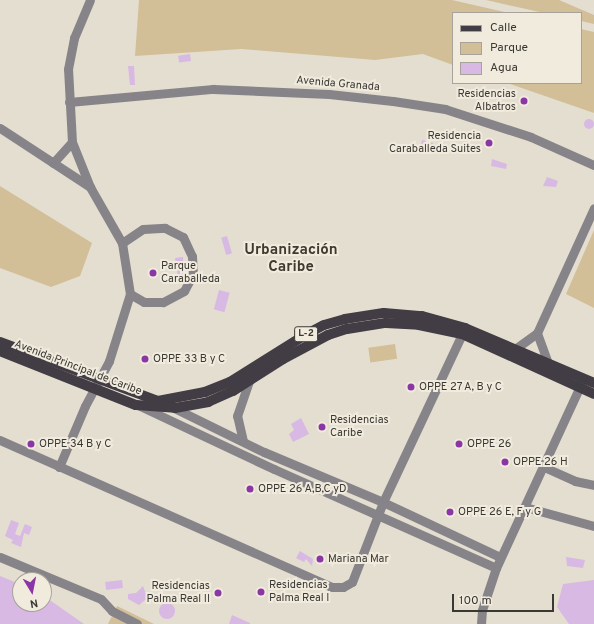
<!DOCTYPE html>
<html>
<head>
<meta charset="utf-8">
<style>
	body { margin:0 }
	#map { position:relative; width:594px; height:624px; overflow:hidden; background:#e4ded1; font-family:Overpass,sans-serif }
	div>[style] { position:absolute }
	.green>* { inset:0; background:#d2bf97; transform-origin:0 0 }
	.water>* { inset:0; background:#d7b9e3; transform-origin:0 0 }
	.round { border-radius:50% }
	.minor>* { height:9px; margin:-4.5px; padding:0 4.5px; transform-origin:4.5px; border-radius:4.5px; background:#878489 }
	.major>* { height:10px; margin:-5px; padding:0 5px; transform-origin:5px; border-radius:5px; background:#423c44 }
	.dots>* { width:11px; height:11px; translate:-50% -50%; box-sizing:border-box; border:2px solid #f1ebde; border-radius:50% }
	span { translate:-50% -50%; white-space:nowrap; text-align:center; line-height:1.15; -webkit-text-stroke:4px #f1ebde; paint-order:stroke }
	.shield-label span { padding:1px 3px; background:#f1ebde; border:1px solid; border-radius:3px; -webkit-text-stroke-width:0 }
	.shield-label { font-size:10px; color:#3a3833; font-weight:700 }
	.street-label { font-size:11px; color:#3a3833 }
	.poi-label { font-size:11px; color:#3a3833 }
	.right { translate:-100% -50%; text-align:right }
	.left { translate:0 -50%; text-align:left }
	.district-label { font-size:15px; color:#3f3a30; font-weight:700 }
	.legend { position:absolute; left:452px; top:12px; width:130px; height:72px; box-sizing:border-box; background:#f1ebde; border:1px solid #a8a39a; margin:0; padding:5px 7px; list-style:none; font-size:12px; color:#3a3833 }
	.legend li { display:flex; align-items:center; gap:8px; height:20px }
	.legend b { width:20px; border:1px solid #a8a39a }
	.north { position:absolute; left:12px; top:572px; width:40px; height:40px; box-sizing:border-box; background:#f1ebde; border:1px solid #a8a39a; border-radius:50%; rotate:170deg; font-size:11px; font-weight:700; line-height:16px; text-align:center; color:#3a3833 }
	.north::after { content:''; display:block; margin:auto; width:14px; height:18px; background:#8a37a5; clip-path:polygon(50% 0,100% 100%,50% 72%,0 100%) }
	.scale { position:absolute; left:452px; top:594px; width:102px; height:18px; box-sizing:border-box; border:2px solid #3a3833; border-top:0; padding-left:5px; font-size:12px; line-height:14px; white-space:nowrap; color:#3a3833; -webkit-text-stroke:3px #f1ebde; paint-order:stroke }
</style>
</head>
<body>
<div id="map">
	<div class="green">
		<div style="clip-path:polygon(139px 0,452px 0,509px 13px,453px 13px,453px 65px,423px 54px,375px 60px,241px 49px,135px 56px)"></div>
		<div style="clip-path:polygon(486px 0,559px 0,594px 15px,594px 24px,581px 21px,581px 13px,544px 13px)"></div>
		<div style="clip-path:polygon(581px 29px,594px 32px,594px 113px,507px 83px,581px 83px)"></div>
		<div style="clip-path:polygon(0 186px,92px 243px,80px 276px,51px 287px,0 268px)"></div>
		<div style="clip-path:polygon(594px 230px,594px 308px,566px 294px)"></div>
		<div style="left:395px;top:344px;width:15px;height:27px;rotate:82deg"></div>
		<div style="clip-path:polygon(117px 606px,154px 624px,108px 624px)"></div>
	</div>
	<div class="water">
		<div style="left:190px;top:54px;width:7px;height:12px;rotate:82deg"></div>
		<div style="clip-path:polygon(128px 66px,134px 66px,135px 85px,130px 85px)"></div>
		<div class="round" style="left:584px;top:119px;width:10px;height:10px"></div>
		<div style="clip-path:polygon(422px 140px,433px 143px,433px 148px,421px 146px)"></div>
		<div style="clip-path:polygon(492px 159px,507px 164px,506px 169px,491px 166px)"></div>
		<div style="clip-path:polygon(547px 177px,558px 181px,556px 187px,543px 186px)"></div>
		<div style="left:227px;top:236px;width:18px;height:6px;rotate:74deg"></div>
		<div style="clip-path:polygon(183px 257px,184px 277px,178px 277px,175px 258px)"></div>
		<div style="left:219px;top:290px;width:11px;height:20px;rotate:15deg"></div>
		<div style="clip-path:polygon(301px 418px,309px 434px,293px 442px,289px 434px,294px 430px,291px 424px)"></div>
		<div style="clip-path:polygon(11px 520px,19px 523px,15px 534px,20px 536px,25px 524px,32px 527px,29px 535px,24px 533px,21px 547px,11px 543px,13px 540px,5px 536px)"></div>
		<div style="clip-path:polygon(300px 551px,313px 559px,312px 566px,306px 559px,304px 562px,296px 558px)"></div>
		<div style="clip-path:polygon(566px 557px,585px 560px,583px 568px,567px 566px)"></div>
		<div style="clip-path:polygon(0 576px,20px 584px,20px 604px,44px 604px,44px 596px,84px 624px,0 624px)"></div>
		<div style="left:122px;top:580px;width:8px;height:17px;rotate:83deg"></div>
		<div style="clip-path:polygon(594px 580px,594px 624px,569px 624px,557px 607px,563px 584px)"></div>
		<div style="clip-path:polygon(143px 586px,146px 594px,154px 597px,152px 601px,145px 600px,139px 605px,128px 599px,128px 594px,136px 593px)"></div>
		<div class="round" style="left:159px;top:603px;width:16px;height:16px"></div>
		<div style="clip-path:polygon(232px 615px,250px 623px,250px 624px,229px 624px)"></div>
	</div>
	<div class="minor">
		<div style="left:69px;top:102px;width:145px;rotate:-5.2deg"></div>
		<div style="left:213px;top:89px;width:116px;rotate:2.5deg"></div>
		<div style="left:329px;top:94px;width:64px;rotate:6.2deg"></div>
		<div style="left:393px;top:101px;width:53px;rotate:8.7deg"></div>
		<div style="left:445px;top:109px;width:90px;rotate:18deg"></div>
		<div style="left:531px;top:137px;width:69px;rotate:24deg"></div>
		<div style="left:0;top:128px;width:108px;rotate:33.2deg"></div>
		<div style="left:53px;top:163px;width:28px;rotate:-48deg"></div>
		<div style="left:122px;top:243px;width:25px;rotate:-34deg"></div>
		<div style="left:143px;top:229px;width:22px;rotate:-3deg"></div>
		<div style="left:165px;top:228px;width:20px;rotate:27deg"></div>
		<div style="left:183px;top:237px;width:21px;rotate:65deg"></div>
		<div style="left:192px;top:256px;width:18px;rotate:87deg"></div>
		<div style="left:193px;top:274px;width:19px;rotate:118deg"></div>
		<div style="left:184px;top:291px;width:24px;rotate:152deg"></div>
		<div style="left:163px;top:302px;width:19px;rotate:180deg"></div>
		<div style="left:144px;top:302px;width:16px;rotate:-150deg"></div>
		<div style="left:537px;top:333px;width:137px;rotate:-65.5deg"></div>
		<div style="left:515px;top:349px;width:27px;rotate:-36deg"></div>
		<div style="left:537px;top:333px;width:32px;rotate:70deg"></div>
		<div style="left:140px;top:406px;width:148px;rotate:25.2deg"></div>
		<div style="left:274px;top:469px;width:243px;rotate:24deg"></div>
		<div style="left:170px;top:406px;width:105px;rotate:26.1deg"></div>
		<div style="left:264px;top:452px;width:129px;rotate:22.8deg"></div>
		<div style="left:383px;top:502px;width:129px;rotate:25.2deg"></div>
		<div style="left:0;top:440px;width:362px;rotate:23.9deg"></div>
		<div style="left:331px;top:587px;width:12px"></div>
		<div style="left:343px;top:587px;width:10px;rotate:-29deg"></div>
		<div style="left:352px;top:582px;width:86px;rotate:-68.8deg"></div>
		<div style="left:383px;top:502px;width:192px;rotate:-64.8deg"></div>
		<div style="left:243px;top:441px;width:26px;rotate:-103deg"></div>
		<div style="left:237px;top:416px;width:37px;rotate:-71deg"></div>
		<div style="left:59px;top:467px;width:66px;rotate:-66.9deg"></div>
		<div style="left:85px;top:406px;width:51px;rotate:-61.9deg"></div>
		<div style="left:109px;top:361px;width:70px;rotate:-72.6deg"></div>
		<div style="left:130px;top:294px;width:52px;rotate:-98.9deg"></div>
		<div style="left:122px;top:243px;width:64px;rotate:-119.7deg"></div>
		<div style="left:90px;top:187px;width:48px;rotate:-111.8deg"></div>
		<div style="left:72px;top:142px;width:73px;rotate:-93.1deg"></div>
		<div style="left:68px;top:69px;width:32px;rotate:-79deg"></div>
		<div style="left:74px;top:38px;width:41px;rotate:-67.2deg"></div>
		<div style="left:544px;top:467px;width:34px;rotate:24deg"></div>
		<div style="left:575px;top:481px;width:19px;rotate:12deg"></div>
		<div style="left:525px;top:507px;width:72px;rotate:15.4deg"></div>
		<div style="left:0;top:557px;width:109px;rotate:22.6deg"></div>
		<div style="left:101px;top:599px;width:16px;rotate:47deg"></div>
		<div style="left:112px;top:611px;width:28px;rotate:27deg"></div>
		<div style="left:481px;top:624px;width:14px;rotate:-86deg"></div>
		<div style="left:482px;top:610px;width:44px;rotate:-71.6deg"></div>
		<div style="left:496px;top:568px;width:205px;rotate:-65.2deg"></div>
	</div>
	<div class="major">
		<div style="left:0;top:342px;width:169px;rotate:20.5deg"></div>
		<div style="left:158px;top:401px;width:48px;rotate:-10.8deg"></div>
		<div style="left:205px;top:392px;width:27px;rotate:-22deg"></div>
		<div style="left:230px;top:382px;width:89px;rotate:-32.1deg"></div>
		<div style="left:305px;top:335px;width:21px;rotate:-28deg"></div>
		<div style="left:324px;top:325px;width:22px;rotate:-16deg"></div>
		<div style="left:345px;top:319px;width:39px;rotate:-9deg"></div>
		<div style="left:384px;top:313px;width:38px;rotate:5deg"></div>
		<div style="left:422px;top:316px;width:45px;rotate:15.6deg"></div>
		<div style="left:465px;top:328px;width:140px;rotate:23.1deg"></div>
		<div style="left:0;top:351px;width:146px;rotate:21.7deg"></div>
		<div style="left:136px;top:405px;width:39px;rotate:4deg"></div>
		<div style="left:175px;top:408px;width:34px;rotate:-10deg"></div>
		<div style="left:208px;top:402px;width:27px;rotate:-24deg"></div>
		<div style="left:233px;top:391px;width:59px;rotate:-32.6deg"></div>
		<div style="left:283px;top:359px;width:51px;rotate:-28.1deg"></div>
		<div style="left:328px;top:335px;width:20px;rotate:-18deg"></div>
		<div style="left:347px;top:329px;width:39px;rotate:-9deg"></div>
		<div style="left:386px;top:323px;width:33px;rotate:3deg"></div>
		<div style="left:419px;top:325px;width:44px;rotate:11.8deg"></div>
		<div style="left:462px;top:334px;width:145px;rotate:24.4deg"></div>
	</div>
	<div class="dots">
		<div style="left:524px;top:101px;background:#8a37a5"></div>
		<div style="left:489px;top:143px;background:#8a37a5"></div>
		<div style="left:153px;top:273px;background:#8a37a5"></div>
		<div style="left:145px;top:359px;background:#8a37a5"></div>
		<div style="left:411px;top:387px;background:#8a37a5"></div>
		<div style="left:322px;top:427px;background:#8a37a5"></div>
		<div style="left:31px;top:444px;background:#8a37a5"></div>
		<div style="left:459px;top:444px;background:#8a37a5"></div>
		<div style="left:505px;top:462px;background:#8a37a5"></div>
		<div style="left:250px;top:489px;background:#8a37a5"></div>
		<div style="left:450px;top:512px;background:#8a37a5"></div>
		<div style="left:320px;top:559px;background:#8a37a5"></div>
		<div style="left:261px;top:592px;background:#8a37a5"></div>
		<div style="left:218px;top:593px;background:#8a37a5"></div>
	</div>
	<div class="shield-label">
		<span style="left:306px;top:334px">L-2</span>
	</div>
	<div class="street-label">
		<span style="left:338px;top:84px;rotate:5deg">Avenida Granada</span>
		<span style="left:78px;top:368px;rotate:21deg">Avenida Principal de Caribe</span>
	</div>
	<div class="poi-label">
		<span class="right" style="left:516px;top:101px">Residencias<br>Albatros</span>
		<span class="right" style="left:481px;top:143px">Residencia<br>Caraballeda Suites</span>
		<span class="left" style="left:161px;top:273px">Parque<br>Caraballeda</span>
		<span class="left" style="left:153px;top:359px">OPPE 33 B y C</span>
		<span class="left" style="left:419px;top:387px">OPPE 27 A, B y C</span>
		<span class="left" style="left:330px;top:427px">Residencias<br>Caribe</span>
		<span class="left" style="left:39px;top:444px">OPPE 34 B y C</span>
		<span class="left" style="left:467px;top:444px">OPPE 26</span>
		<span class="left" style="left:513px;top:462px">OPPE 26 H</span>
		<span class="left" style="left:258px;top:489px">OPPE 26 A,B,C yD</span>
		<span class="left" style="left:458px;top:512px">OPPE 26 E, F y G</span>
		<span class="left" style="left:328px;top:559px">Mariana Mar</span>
		<span class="left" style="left:269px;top:592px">Residencias<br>Palma Real I</span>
		<span class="right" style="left:210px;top:593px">Residencias<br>Palma Real II</span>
	</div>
	<div class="district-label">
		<span style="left:291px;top:259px">Urbanización<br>Caribe</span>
	</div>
	<ul class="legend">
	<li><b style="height:5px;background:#423c44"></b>Calle</li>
	<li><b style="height:11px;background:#d2bf97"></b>Parque</li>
	<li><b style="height:11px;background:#d7b9e3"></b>Agua</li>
	</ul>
	<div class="north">N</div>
	<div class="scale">100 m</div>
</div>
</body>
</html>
